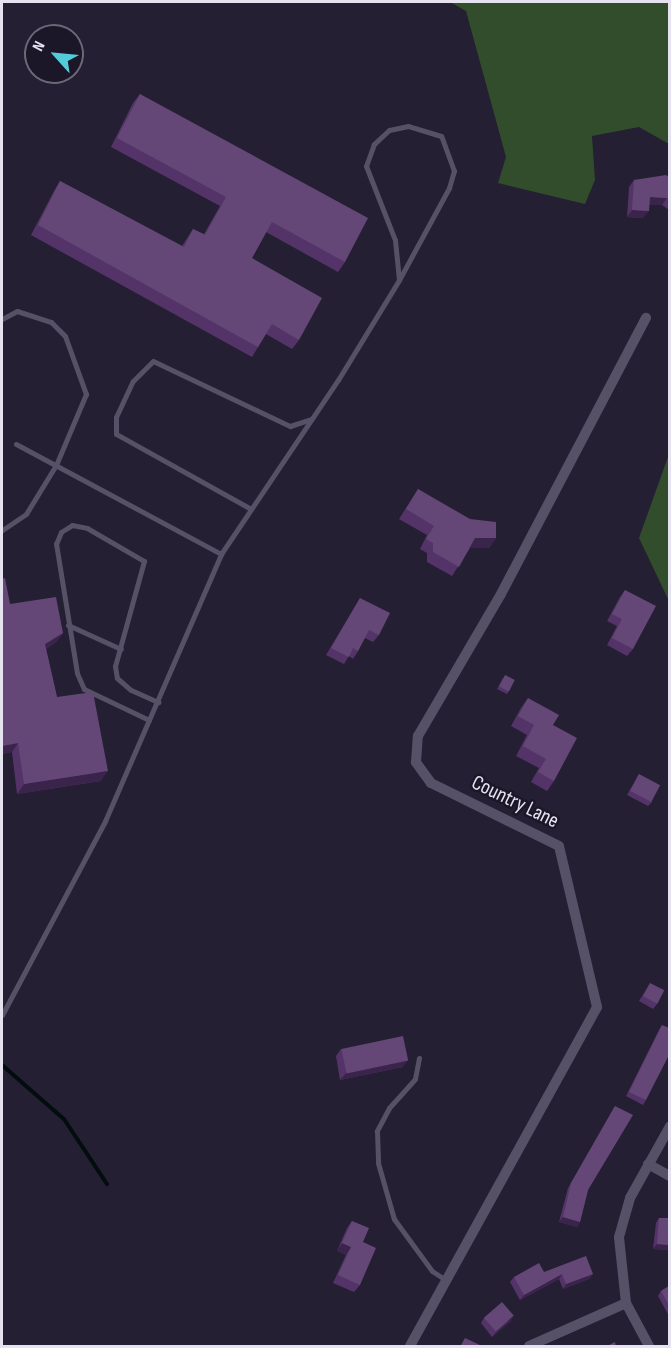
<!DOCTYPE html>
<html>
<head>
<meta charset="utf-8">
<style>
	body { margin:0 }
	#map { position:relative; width:671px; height:1348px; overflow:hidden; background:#241f32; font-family:"Sofia Sans Condensed",sans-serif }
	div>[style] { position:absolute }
	.green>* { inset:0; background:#324d2c }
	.stream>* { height:4px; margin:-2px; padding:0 2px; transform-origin:2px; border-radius:2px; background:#020e0e }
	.service>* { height:5px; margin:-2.5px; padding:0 2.5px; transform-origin:2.5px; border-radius:2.5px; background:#575167 }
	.minor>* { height:10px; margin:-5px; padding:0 5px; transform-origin:5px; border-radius:5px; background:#575167 }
	.wall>* { inset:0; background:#543468 }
	.shaded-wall>* { inset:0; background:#3a244c }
	.building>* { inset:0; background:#644777; transform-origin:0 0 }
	span { translate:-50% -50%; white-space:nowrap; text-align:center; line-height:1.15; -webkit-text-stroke:5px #1b1628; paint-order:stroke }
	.street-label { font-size:21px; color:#e6e3f0 }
	.frame { position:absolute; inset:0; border:3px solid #e6e3f0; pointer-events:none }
	.north { position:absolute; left:24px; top:24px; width:60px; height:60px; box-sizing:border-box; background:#1b1628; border:2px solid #6c6878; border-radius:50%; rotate:297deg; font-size:16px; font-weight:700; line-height:24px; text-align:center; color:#e6e3f0 }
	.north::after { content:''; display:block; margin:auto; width:21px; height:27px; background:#53cbdb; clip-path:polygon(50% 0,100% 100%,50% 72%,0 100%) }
</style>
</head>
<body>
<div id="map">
	<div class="green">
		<div style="clip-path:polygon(450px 2px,669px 2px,669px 144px,639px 127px,592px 136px,595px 180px,585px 204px,498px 183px,506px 157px,466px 11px)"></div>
		<div style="clip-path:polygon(669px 454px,670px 599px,668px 599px,639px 538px)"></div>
	</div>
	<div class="stream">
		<div style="left:2px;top:1065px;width:82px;rotate:41.1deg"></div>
		<div style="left:64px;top:1119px;width:78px;rotate:56.5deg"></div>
	</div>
	<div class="service">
		<div style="left:2px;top:319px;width:17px;rotate:-28deg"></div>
		<div style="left:17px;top:311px;width:36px;rotate:18deg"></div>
		<div style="left:51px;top:322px;width:20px;rotate:45deg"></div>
		<div style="left:65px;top:336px;width:62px;rotate:70.1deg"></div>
		<div style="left:86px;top:394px;width:77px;rotate:112.9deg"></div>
		<div style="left:56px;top:465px;width:57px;rotate:121.5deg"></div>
		<div style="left:26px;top:514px;width:29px;rotate:146deg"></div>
		<div style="left:16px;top:444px;width:233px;rotate:28.2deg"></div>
		<div style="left:251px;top:509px;width:154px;rotate:-150.9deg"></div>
		<div style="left:116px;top:434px;width:17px;rotate:-90deg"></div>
		<div style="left:116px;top:417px;width:40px;rotate:-65deg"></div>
		<div style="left:133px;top:381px;width:28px;rotate:-45deg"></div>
		<div style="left:153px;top:361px;width:152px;rotate:25.4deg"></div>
		<div style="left:290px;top:426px;width:22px;rotate:-18deg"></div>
		<div style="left:68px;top:625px;width:58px;rotate:24.4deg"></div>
		<div style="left:149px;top:720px;width:72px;rotate:-154.5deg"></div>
		<div style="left:84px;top:689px;width:17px;rotate:-114deg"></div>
		<div style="left:77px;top:673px;width:131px;rotate:-99.2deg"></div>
		<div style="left:56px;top:544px;width:13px;rotate:-67deg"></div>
		<div style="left:61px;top:532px;width:13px;rotate:-32deg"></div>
		<div style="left:72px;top:525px;width:15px;rotate:11deg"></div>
		<div style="left:87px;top:528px;width:66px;rotate:30.1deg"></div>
		<div style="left:144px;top:561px;width:109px;rotate:105.4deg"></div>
		<div style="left:115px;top:666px;width:12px;rotate:81deg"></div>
		<div style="left:117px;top:678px;width:18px;rotate:41deg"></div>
		<div style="left:131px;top:690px;width:30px;rotate:24deg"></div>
		<div style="left:2px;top:1015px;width:220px;rotate:-62deg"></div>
		<div style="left:105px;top:821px;width:291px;rotate:-66.5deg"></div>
		<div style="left:221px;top:554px;width:210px;rotate:-56.1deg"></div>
		<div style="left:338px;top:380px;width:117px;rotate:-58.6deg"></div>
		<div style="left:399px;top:280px;width:105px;rotate:-61.5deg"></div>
		<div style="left:449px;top:188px;width:18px;rotate:-74deg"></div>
		<div style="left:454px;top:171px;width:37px;rotate:-110deg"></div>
		<div style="left:441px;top:136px;width:34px;rotate:-163deg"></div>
		<div style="left:408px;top:126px;width:19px;rotate:168deg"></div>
		<div style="left:389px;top:130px;width:21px;rotate:137deg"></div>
		<div style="left:374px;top:144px;width:23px;rotate:110deg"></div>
		<div style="left:366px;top:166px;width:79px;rotate:68.6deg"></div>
		<div style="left:395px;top:240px;width:40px;rotate:84.3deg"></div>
		<div style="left:419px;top:1058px;width:21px;rotate:101deg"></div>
		<div style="left:415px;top:1079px;width:39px;rotate:132deg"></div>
		<div style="left:389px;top:1108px;width:26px;rotate:118deg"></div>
		<div style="left:377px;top:1131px;width:32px;rotate:88deg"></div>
		<div style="left:378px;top:1163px;width:58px;rotate:74.1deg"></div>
		<div style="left:394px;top:1219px;width:64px;rotate:53.8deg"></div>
		<div style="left:432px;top:1271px;width:17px;rotate:33deg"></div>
	</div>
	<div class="minor">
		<div style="left:648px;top:1164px;width:25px;rotate:29deg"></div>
		<div style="left:410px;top:1346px;width:387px;rotate:-61.1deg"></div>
		<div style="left:597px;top:1007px;width:165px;rotate:-103.3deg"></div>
		<div style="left:559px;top:846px;width:143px;rotate:-153.8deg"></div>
		<div style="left:431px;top:783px;width:26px;rotate:-126deg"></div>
		<div style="left:416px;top:762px;width:26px;rotate:-86deg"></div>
		<div style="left:418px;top:736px;width:164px;rotate:-59.7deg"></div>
		<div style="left:501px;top:594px;width:312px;rotate:-62.3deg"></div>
		<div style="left:529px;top:1346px;width:106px;rotate:-23.9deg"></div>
		<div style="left:649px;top:1346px;width:49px;rotate:-118.1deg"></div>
		<div style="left:626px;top:1303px;width:66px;rotate:-96.1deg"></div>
		<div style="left:619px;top:1237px;width:41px;rotate:-74.2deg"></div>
		<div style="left:630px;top:1198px;width:82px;rotate:-60.9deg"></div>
	</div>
	<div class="wall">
		<div style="clip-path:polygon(140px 94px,345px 262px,338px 272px,266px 232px,252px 258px,299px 340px,292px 349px,266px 334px,252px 357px,31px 235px,54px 191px,60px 181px,182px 246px,193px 229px,204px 234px,220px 206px,111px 147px,133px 103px)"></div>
		<div style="clip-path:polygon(669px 177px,669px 210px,662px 205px,649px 205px,643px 218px,627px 217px,629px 187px,634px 180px)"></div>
		<div style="clip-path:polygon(418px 489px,496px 538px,489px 548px,470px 548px,452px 576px,427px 562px,427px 553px,420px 549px,427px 535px,399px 519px)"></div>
		<div style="clip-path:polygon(2px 579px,10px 604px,63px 633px,56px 642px,46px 649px,57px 697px,101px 781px,17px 794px,12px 752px,2px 754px)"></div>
		<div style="clip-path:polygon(625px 590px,633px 649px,627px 656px,607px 645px,617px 626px,607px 621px,620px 597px)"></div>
		<div style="clip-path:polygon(360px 598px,379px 635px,373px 642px,365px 638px,358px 651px,353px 659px,349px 656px,344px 664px,326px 655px)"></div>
		<div style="clip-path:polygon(503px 678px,509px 691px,507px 694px,497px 689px)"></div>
		<div style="clip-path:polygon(528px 698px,553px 725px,554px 781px,547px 791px,531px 782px,539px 768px,516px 756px,527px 735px,511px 726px,521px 708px)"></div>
		<div style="clip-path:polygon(639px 774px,652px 802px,648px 806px,627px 795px)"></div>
		<div style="clip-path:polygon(650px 983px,657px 1004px,653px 1009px,639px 1001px)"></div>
		<div style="clip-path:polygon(662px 1025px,646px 1100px,643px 1105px,626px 1096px,659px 1030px)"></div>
		<div style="clip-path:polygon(341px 1049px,403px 1067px,340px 1080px,336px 1056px)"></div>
		<div style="clip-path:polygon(615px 1106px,588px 1190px,580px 1222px,577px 1227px,559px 1222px,568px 1188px)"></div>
		<div style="clip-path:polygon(659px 1218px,669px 1218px,669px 1250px,653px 1249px,656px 1223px)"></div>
		<div style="clip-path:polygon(352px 1221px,363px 1242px,360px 1285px,354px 1292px,333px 1283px,346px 1255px,337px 1251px,347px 1228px)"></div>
		<div style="clip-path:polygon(544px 1272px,593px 1274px,589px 1279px,563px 1289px,559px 1279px,520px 1300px,510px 1282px,514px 1277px)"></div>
		<div style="clip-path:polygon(669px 1286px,669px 1316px,658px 1296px,661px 1291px)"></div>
		<div style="clip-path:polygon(484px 1318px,511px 1321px,492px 1337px,481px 1323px)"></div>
	</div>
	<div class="shaded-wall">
		<div style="clip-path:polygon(650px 197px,667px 198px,662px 205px,645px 205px)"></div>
		<div style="clip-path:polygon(632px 210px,649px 211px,643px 218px,627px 217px)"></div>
		<div style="clip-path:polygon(475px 538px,496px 538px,489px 548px,469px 548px)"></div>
		<div style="clip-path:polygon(63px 633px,56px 642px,39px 654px,45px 644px)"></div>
		<div style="clip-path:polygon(18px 743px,12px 752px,2px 754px,2px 746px)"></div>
		<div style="clip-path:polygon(108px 771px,101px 781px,17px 794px,24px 784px)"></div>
		<div style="clip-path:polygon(408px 1060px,403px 1067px,340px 1080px,346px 1073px)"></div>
		<div style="clip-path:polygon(563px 1217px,580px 1222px,577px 1227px,559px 1222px)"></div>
		<div style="clip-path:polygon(342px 1243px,351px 1247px,346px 1255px,337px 1251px)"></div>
		<div style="clip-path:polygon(657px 1244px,669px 1245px,669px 1250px,653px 1249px)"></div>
		<div style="clip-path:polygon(562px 1274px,559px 1279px,520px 1300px,524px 1295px)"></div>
		<div style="clip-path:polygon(593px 1274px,589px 1279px,563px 1289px,566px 1284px)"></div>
		<div style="clip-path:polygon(514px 1316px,511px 1321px,492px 1337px,496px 1332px)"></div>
	</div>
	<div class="building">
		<div style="clip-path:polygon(140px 94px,368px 218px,345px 262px,272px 222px,252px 258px,322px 298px,299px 340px,272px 324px,258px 347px,38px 225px,60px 181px,184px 247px,193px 229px,205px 235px,226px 197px,117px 138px)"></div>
		<div style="clip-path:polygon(666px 175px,669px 177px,669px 199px,667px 198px,650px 197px,649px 211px,632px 210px,634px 180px)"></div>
		<div style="clip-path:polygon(418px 489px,470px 519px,496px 522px,496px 538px,475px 538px,459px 567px,433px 552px,433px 543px,426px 539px,434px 526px,406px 509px)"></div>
		<div style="clip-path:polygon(5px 578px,10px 604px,56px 597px,63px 633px,45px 644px,57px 697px,93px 692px,108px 771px,24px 784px,18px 743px,2px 746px,2px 579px)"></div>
		<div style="clip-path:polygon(625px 590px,656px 606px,633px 649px,612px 638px,622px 619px,612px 614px)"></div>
		<div style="clip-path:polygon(360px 598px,390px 613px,379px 635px,369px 630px,358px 651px,353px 648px,349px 657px,331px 648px)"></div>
		<div style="left:505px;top:675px;width:11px;height:13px;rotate:27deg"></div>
		<div style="clip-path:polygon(528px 698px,559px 715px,553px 725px,577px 738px,554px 781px,538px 772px,546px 759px,523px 746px,534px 725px,518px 716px)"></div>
		<div style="left:639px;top:774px;width:24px;height:19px;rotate:28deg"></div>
		<div style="left:650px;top:983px;width:16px;height:15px;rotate:27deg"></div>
		<div style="clip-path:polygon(662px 1025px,669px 1028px,669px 1055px,646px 1100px,629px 1092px)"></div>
		<div style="left:403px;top:1036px;width:25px;height:63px;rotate:78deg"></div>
		<div style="clip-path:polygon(615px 1106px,633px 1115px,588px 1190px,580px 1222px,563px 1217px,571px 1183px)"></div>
		<div style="clip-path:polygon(659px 1218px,669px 1218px,669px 1245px,657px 1244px)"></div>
		<div style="clip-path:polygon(352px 1221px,369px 1228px,363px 1242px,376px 1248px,360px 1285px,338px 1275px,351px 1247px,342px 1243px)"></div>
		<div style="clip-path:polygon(586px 1256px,593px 1274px,566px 1284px,562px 1274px,524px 1295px,514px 1277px,539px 1263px,544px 1272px)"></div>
		<div style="clip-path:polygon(669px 1286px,669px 1305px,661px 1291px)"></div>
		<div style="left:502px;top:1302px;width:18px;height:24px;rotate:49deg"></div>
		<div style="clip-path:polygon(465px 1338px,482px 1346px,482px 1347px,460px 1347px)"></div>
		<div style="clip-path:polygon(615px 1342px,616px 1347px,605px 1347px)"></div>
	</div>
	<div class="street-label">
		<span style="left:515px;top:802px;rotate:26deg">Country Lane</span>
	</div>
	<div class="frame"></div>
	<div class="north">N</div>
</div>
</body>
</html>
